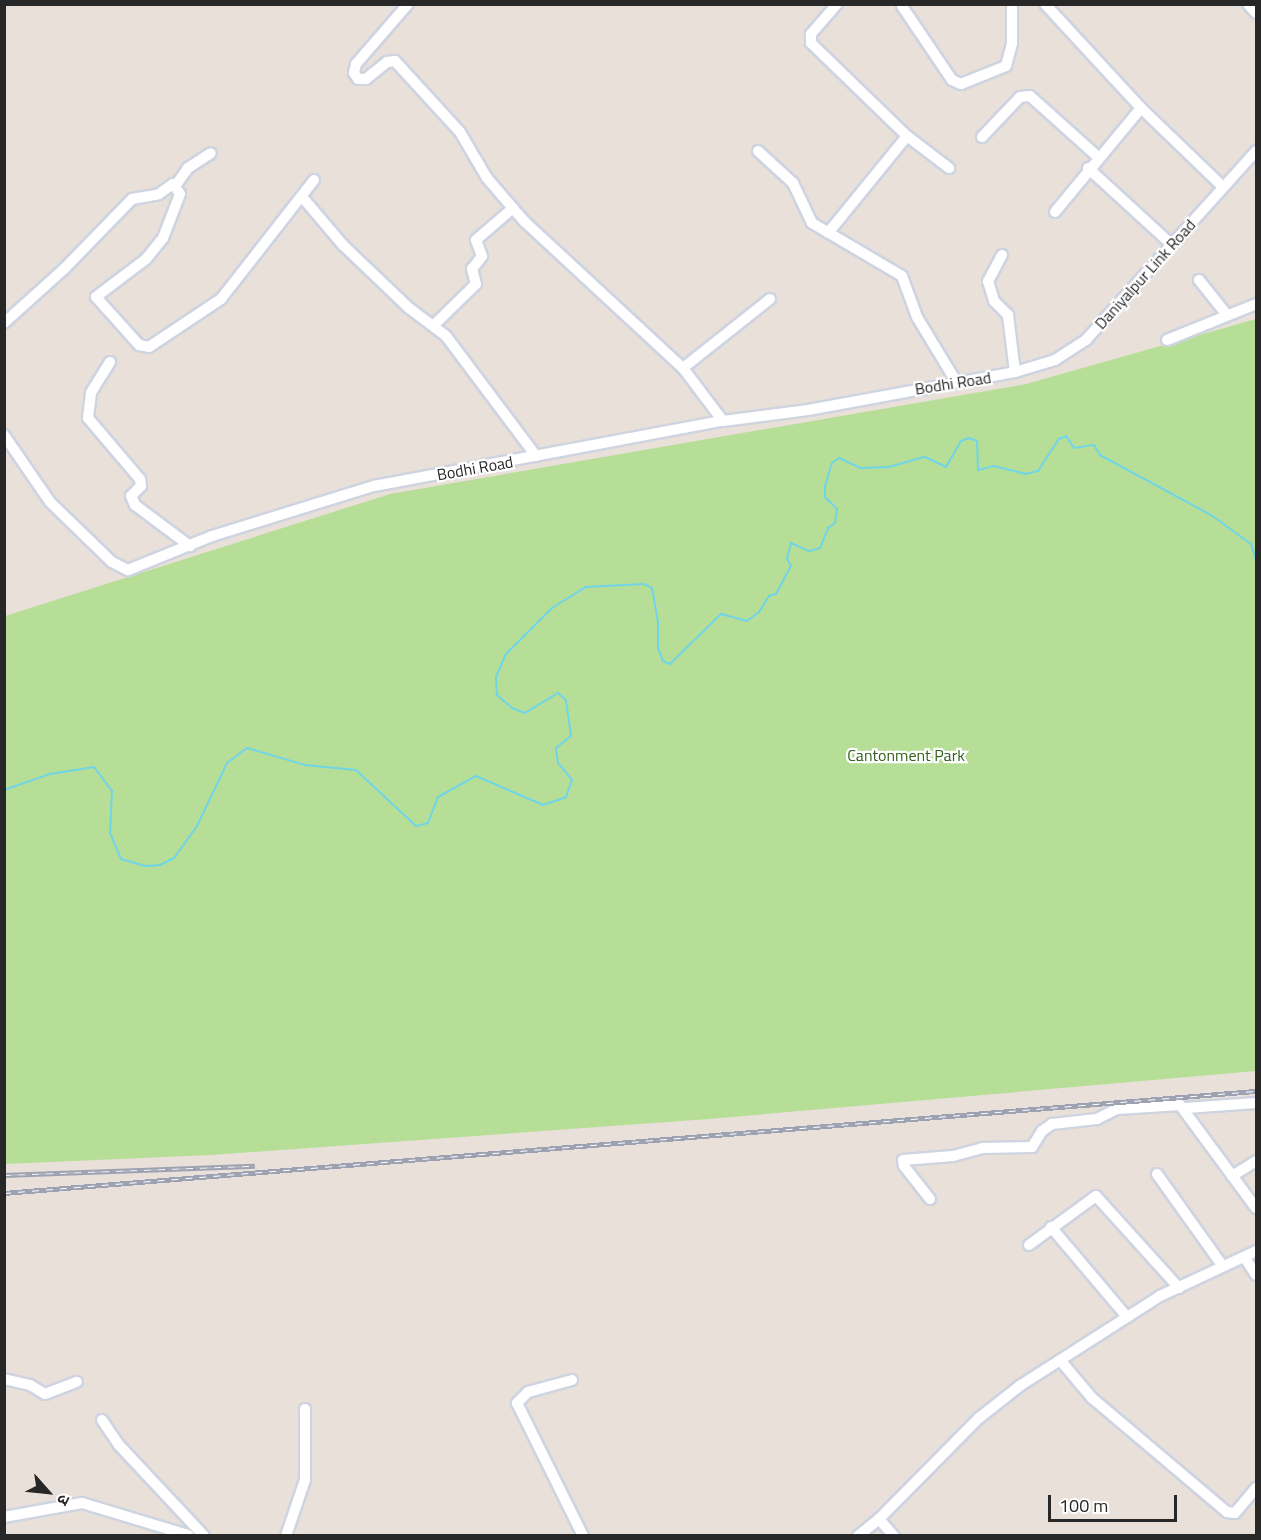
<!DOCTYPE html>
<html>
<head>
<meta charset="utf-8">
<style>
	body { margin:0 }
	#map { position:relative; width:1261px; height:1540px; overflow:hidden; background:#e9e0d9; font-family:"Titillium Web","Noto Sans Devanagari",sans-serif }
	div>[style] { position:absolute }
	.green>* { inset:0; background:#b7de97 }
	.stream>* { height:2px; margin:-1px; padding:0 1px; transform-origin:1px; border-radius:1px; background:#70d5e7 }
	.roads { filter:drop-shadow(2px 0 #ced4e0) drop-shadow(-2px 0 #ced4e0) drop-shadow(0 2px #ced4e0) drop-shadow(0 -2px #ced4e0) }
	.minor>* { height:10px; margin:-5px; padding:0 5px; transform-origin:5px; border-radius:5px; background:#fff }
	.rail>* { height:4.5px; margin-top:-2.25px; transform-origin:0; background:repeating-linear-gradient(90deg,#fff 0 7px,#9ca2b1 0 14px); box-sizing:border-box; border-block:2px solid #9ca2b1 }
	span { translate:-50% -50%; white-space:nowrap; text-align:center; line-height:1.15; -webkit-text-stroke:4.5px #fff; paint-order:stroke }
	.street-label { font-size:16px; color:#272727 }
	.park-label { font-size:16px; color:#325f1c }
	.frame { position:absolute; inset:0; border:6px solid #272727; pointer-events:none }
	.north { position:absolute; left:18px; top:1462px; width:60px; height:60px; -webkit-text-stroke:4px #fff; paint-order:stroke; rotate:117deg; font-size:16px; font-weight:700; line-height:24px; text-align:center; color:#272727 }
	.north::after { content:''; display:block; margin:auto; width:21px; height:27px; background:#272727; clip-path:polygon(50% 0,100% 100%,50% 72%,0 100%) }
	.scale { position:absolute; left:1048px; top:1495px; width:129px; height:27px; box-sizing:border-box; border:3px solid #272727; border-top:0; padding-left:8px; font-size:18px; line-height:21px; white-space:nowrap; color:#272727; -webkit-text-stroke:4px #fff; paint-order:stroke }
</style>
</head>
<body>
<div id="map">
	<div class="green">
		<div style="clip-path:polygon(1256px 319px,1256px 1071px,709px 1119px,211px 1155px,5px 1164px,5px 616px,390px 494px,1026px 384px)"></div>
	</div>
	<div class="stream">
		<div style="left:4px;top:790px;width:49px;rotate:-19.2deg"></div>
		<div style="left:50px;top:774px;width:45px;rotate:-9deg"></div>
		<div style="left:94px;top:767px;width:30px;rotate:53deg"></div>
		<div style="left:112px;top:791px;width:42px;rotate:92.7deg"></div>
		<div style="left:110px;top:833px;width:28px;rotate:67deg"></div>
		<div style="left:121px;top:859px;width:26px;rotate:16deg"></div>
		<div style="left:146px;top:866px;width:14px;rotate:-4deg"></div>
		<div style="left:160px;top:865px;width:16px;rotate:-27deg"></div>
		<div style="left:174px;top:858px;width:39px;rotate:-54deg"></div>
		<div style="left:197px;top:826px;width:70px;rotate:-64.5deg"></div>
		<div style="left:227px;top:763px;width:25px;rotate:-37deg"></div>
		<div style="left:247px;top:748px;width:60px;rotate:16.3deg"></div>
		<div style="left:305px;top:765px;width:51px;rotate:5.6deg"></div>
		<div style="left:356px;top:770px;width:82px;rotate:43deg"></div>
		<div style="left:416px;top:826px;width:12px;rotate:-14deg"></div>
		<div style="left:428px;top:823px;width:28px;rotate:-69deg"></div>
		<div style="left:438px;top:797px;width:43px;rotate:-28.9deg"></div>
		<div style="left:476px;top:776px;width:73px;rotate:23.4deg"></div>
		<div style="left:543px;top:805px;width:24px;rotate:-19deg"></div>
		<div style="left:566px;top:797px;width:18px;rotate:-71deg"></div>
		<div style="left:572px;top:780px;width:22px;rotate:-129deg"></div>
		<div style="left:558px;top:763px;width:15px;rotate:-98deg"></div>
		<div style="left:556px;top:748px;width:19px;rotate:-39deg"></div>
		<div style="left:571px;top:736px;width:36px;rotate:-98deg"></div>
		<div style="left:566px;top:700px;width:11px;rotate:-139deg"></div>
		<div style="left:558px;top:693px;width:39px;rotate:149deg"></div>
		<div style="left:525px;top:713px;width:14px;rotate:-159deg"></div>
		<div style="left:512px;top:708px;width:20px;rotate:-139deg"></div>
		<div style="left:497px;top:695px;width:18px;rotate:-93deg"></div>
		<div style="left:496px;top:677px;width:25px;rotate:-67deg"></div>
		<div style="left:506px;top:654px;width:65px;rotate:-45deg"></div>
		<div style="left:552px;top:608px;width:39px;rotate:-32deg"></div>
		<div style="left:585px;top:587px;width:59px;rotate:-2.9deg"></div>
		<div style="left:644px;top:584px;width:9px;rotate:27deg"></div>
		<div style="left:652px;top:588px;width:34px;rotate:80deg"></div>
		<div style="left:658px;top:621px;width:27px;rotate:90deg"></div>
		<div style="left:658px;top:648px;width:14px;rotate:69deg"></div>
		<div style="left:663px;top:661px;width:8px;rotate:23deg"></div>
		<div style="left:670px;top:664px;width:71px;rotate:-44.4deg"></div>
		<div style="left:721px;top:614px;width:27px;rotate:15deg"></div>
		<div style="left:747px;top:621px;width:15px;rotate:-37deg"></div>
		<div style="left:759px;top:612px;width:19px;rotate:-58deg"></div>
		<div style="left:769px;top:596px;width:7px;rotate:-16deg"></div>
		<div style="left:776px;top:594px;width:32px;rotate:-62deg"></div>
		<div style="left:791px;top:566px;width:9px;rotate:-117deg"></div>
		<div style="left:787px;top:558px;width:16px;rotate:-75deg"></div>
		<div style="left:791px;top:543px;width:20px;rotate:24deg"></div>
		<div style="left:809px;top:551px;width:11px;rotate:-15deg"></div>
		<div style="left:820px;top:548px;width:22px;rotate:-68deg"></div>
		<div style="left:828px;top:528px;width:9px;rotate:-36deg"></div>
		<div style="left:835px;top:523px;width:14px;rotate:-82deg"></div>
		<div style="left:837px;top:509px;width:17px;rotate:-135deg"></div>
		<div style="left:825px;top:497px;width:11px;rotate:-90deg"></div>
		<div style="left:825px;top:486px;width:24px;rotate:-73deg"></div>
		<div style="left:832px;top:463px;width:9px;rotate:-36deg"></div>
		<div style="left:839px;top:458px;width:23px;rotate:25deg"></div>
		<div style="left:860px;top:468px;width:29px;rotate:-2deg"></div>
		<div style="left:889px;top:467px;width:37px;rotate:-16deg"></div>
		<div style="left:925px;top:457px;width:23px;rotate:25deg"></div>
		<div style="left:946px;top:467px;width:30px;rotate:-60deg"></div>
		<div style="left:961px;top:441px;width:9px;rotate:-21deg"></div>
		<div style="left:969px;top:438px;width:9px;rotate:21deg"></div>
		<div style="left:977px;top:441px;width:29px;rotate:88deg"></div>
		<div style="left:978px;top:470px;width:16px;rotate:-14deg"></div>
		<div style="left:994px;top:466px;width:32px;rotate:14deg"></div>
		<div style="left:1025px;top:474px;width:13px;rotate:-13deg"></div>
		<div style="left:1038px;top:471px;width:38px;rotate:-57deg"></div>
		<div style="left:1059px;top:439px;width:8px;rotate:-23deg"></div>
		<div style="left:1066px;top:436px;width:14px;rotate:56deg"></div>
		<div style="left:1074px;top:448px;width:20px;rotate:-9deg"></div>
		<div style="left:1094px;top:445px;width:12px;rotate:59deg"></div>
		<div style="left:1100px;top:455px;width:126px;rotate:28.4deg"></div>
		<div style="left:1211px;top:515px;width:49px;rotate:35.9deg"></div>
		<div style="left:1251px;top:544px;width:16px;rotate:72deg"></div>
	</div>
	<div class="roads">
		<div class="minor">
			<div style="left:408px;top:4px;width:79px;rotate:130.9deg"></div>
			<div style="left:356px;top:64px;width:9px;rotate:103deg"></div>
			<div style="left:354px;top:73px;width:7px;rotate:56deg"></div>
			<div style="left:358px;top:79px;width:8px"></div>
			<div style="left:366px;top:79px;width:27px;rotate:-39deg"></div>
			<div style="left:387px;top:62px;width:8px;rotate:-7deg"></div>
			<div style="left:395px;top:61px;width:96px;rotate:47.5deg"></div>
			<div style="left:460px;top:132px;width:53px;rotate:59.6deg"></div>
			<div style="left:487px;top:178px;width:57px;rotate:49.3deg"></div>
			<div style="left:524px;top:221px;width:217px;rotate:42.8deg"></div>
			<div style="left:683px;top:368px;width:66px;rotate:53deg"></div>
			<div style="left:837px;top:4px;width:40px;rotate:131deg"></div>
			<div style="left:811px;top:34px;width:9px;rotate:90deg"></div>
			<div style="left:811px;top:43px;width:134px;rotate:44.1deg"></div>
			<div style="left:907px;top:136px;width:53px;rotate:37.3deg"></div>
			<div style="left:1045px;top:4px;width:142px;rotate:47.3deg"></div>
			<div style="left:1141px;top:108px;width:114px;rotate:43.9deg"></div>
			<div style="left:1248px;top:4px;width:12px;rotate:48deg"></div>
			<div style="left:902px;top:6px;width:89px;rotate:56deg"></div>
			<div style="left:952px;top:80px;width:10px;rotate:24deg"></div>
			<div style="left:961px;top:84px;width:48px;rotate:-21.8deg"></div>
			<div style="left:1006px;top:66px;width:23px;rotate:-75deg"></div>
			<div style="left:1012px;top:44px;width:40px;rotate:-90deg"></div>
			<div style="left:982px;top:137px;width:55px;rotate:-46.5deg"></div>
			<div style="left:1020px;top:97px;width:10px;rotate:-6deg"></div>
			<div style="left:1030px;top:96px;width:91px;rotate:41.9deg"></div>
			<div style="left:758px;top:151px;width:47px;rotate:42.4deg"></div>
			<div style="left:793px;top:183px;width:44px;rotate:64.6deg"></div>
			<div style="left:812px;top:223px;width:104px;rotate:30.5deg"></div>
			<div style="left:902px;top:276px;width:44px;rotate:69.9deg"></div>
			<div style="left:917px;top:317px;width:77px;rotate:58.8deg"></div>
			<div style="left:1088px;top:168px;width:113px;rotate:42.5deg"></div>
			<div style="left:176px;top:185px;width:21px;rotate:-55deg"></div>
			<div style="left:188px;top:168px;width:27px;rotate:-33deg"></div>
			<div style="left:303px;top:198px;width:62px;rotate:49.6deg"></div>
			<div style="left:343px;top:245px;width:91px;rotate:43.7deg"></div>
			<div style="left:409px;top:308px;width:46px;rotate:37.1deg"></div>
			<div style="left:446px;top:336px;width:150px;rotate:53.1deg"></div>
			<div style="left:1055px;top:212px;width:135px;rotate:-50.4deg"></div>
			<div style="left:828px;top:233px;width:125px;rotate:-50.8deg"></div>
			<div style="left:1002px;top:255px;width:30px;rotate:118deg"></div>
			<div style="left:988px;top:281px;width:21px;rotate:73deg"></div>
			<div style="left:994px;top:301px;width:20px;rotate:45deg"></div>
			<div style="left:1008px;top:315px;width:57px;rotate:83deg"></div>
			<div style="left:1199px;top:280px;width:45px;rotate:51.3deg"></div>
			<div style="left:4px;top:323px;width:81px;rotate:-42deg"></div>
			<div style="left:64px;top:269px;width:98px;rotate:-45.8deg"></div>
			<div style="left:132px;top:199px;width:27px;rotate:-10deg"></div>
			<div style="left:159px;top:194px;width:17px;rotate:-36deg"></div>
			<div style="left:173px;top:184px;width:12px;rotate:55deg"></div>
			<div style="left:180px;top:194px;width:47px;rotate:111.1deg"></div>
			<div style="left:163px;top:238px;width:27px;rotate:129deg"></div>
			<div style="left:146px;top:259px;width:63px;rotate:142.8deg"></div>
			<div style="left:96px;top:297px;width:64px;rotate:48.1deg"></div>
			<div style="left:139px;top:345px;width:10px;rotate:11deg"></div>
			<div style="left:149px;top:347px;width:87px;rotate:-33.7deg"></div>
			<div style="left:221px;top:299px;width:151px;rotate:-52deg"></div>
			<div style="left:435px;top:324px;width:57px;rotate:-44.3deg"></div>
			<div style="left:476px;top:284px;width:16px;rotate:-105deg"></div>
			<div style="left:472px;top:269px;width:16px;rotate:-52deg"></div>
			<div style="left:482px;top:256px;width:17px;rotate:-111deg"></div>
			<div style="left:476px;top:240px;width:49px;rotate:-40.9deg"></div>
			<div style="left:1167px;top:340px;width:96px;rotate:-22deg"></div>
			<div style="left:110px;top:362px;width:36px;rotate:122deg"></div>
			<div style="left:91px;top:393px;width:25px;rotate:97deg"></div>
			<div style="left:88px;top:418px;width:80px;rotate:49.6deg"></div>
			<div style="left:140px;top:479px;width:7px;rotate:82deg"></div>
			<div style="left:141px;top:486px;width:14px;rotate:135deg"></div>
			<div style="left:131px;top:496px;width:10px;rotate:66deg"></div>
			<div style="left:135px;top:505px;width:69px;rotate:36.7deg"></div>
			<div style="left:683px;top:368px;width:111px;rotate:-38.4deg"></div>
			<div style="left:4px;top:435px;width:81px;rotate:55.5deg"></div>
			<div style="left:50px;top:502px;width:86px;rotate:44.1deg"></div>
			<div style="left:112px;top:562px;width:18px;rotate:27deg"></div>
			<div style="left:128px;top:570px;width:91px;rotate:-22deg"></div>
			<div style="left:212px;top:536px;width:170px;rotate:-17.2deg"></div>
			<div style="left:374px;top:486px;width:355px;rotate:-10.6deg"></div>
			<div style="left:723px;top:421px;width:86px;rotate:-7.4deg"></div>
			<div style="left:808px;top:410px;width:210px;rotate:-10.4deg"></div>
			<div style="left:1015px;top:372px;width:42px;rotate:-16.7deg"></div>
			<div style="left:1055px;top:360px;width:37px;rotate:-33deg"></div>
			<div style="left:1086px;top:340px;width:254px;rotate:-48deg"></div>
			<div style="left:1186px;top:1108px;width:70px;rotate:-4.1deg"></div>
			<div style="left:1157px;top:1174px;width:112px;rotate:54.5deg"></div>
			<div style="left:1232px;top:1176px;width:28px;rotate:-32deg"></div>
			<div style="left:930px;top:1199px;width:42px;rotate:-128.2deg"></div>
			<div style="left:904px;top:1166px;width:6px;rotate:-99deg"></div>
			<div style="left:903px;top:1160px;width:50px;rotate:-4.6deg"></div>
			<div style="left:953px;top:1156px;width:30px;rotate:-15deg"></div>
			<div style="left:982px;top:1148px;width:50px;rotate:-1.1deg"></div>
			<div style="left:1032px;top:1147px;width:19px;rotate:-58deg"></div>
			<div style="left:1042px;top:1131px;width:12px;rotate:-35deg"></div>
			<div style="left:1052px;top:1124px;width:45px;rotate:-6.3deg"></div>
			<div style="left:1097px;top:1119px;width:22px;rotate:-27deg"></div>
			<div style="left:1117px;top:1109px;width:63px;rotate:-3.6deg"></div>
			<div style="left:1180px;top:1105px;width:128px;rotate:53.6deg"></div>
			<div style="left:1051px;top:1227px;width:118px;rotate:49.8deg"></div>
			<div style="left:1029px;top:1245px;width:83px;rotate:-36.2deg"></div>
			<div style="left:1096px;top:1196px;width:124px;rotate:47.9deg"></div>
			<div style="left:1245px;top:1258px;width:20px;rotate:57deg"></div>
			<div style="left:1060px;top:1360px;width:50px;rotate:49.9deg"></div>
			<div style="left:1092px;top:1398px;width:177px;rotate:40.2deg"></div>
			<div style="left:1227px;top:1512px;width:8px;rotate:7deg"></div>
			<div style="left:1235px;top:1513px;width:33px;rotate:-50deg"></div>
			<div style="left:4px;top:1379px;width:27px;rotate:13deg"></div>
			<div style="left:30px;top:1385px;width:17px;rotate:31deg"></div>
			<div style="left:45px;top:1394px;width:34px;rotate:-21deg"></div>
			<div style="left:572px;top:1380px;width:46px;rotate:164.7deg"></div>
			<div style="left:528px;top:1392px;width:16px;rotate:135deg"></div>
			<div style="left:517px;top:1403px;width:148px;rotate:63.6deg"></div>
			<div style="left:102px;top:1420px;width:29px;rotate:56deg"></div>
			<div style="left:118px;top:1444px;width:126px;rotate:46.9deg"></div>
			<div style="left:4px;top:1517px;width:79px;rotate:-10.2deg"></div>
			<div style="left:82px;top:1503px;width:111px;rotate:16.8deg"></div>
			<div style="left:879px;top:1519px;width:23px;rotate:49deg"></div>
			<div style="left:286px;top:1536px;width:59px;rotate:-71.3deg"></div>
			<div style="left:305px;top:1480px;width:71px;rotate:-90deg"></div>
			<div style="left:858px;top:1536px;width:27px;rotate:-39deg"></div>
			<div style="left:879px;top:1519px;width:142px;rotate:-45.3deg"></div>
			<div style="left:979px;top:1418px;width:53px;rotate:-38.2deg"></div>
			<div style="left:1021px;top:1385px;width:165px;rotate:-32.6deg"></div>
			<div style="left:1160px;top:1296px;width:106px;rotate:-25.1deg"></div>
		</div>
	</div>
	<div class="rail">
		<div style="left:4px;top:1175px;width:251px;rotate:-2.1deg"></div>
		<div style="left:4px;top:1193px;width:1256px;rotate:-4.66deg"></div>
	</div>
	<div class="street-label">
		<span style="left:1145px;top:274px;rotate:-48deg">Daniyalpur Link Road</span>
		<span style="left:953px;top:383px;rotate:-9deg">Bodhi Road</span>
		<span style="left:475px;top:468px;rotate:-10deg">Bodhi Road</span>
	</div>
	<div class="park-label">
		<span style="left:906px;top:755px">Cantonment Park</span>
	</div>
	<div class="frame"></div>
	<div class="north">उ</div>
	<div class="scale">100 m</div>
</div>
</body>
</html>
